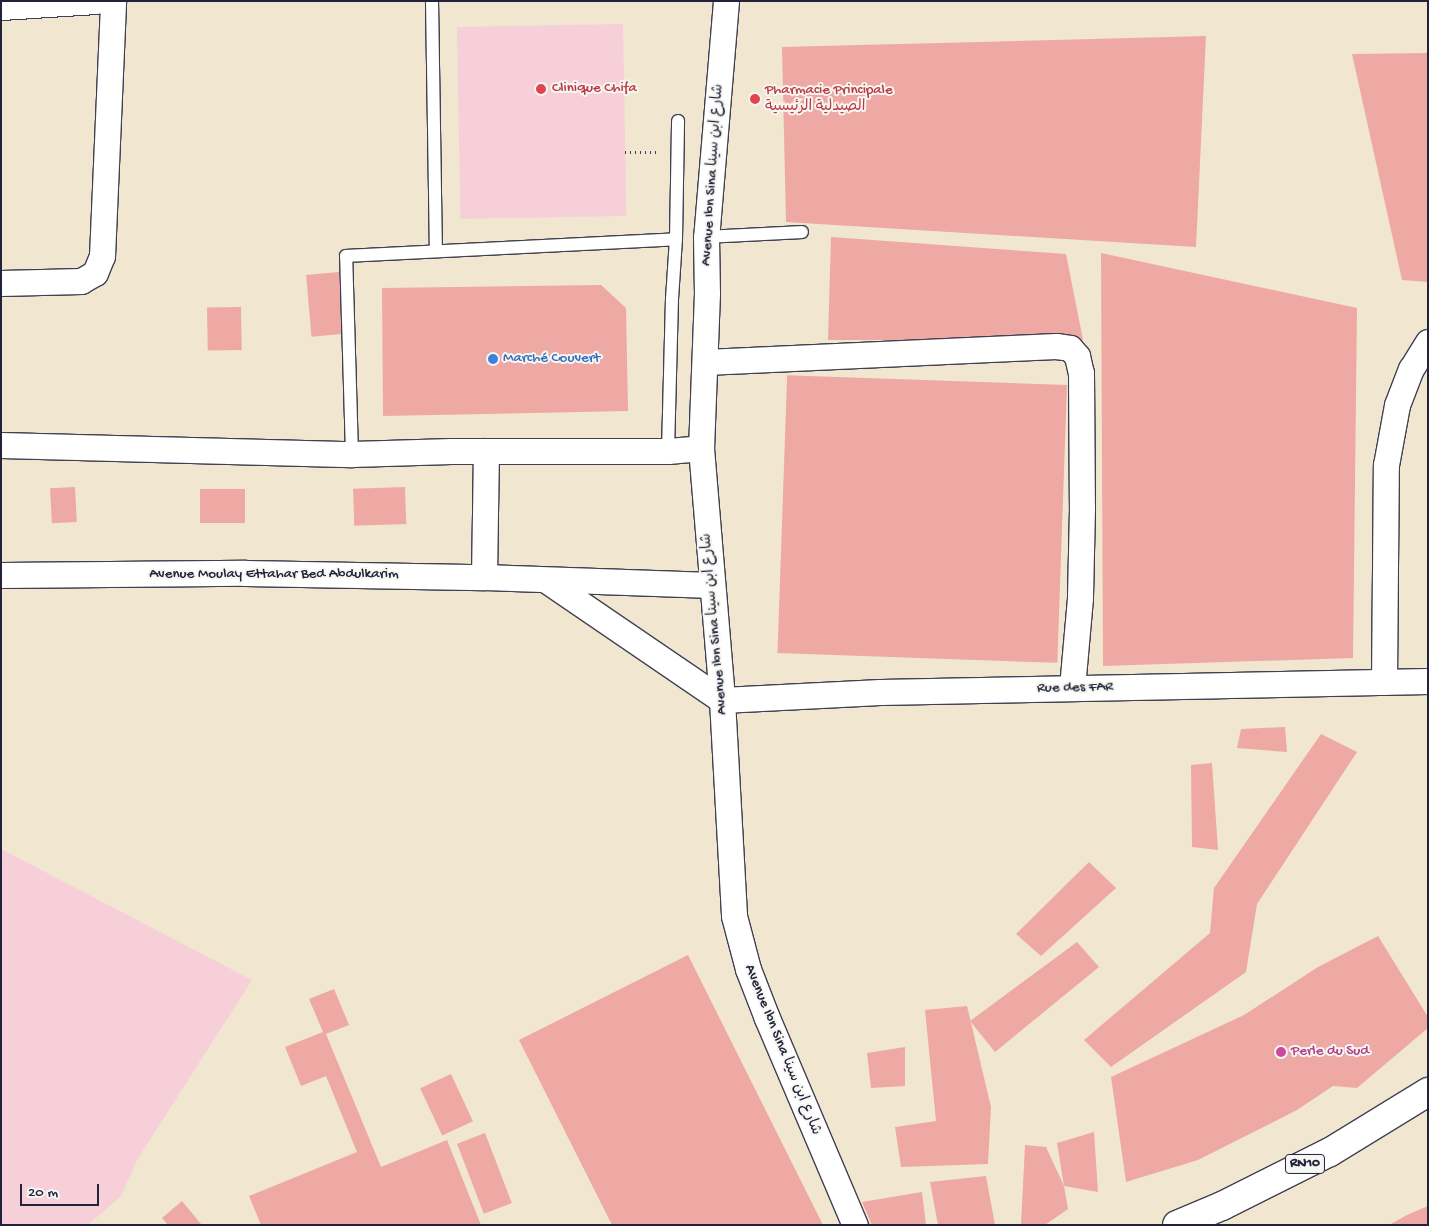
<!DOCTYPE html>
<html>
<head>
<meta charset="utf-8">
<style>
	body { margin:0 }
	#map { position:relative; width:1429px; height:1226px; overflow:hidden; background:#f1e7d1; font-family:"Gochi Hand","Playpen Sans Arabic",sans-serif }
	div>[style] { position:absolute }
	.built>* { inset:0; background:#f6cfd8; transform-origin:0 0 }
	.building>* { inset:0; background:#eea9a4; transform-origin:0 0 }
	.path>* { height:3px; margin-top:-1.5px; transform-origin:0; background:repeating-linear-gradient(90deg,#414052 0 1px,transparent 0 5px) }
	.roads { filter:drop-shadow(1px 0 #414052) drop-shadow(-1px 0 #414052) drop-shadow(0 1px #414052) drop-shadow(0 -1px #414052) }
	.service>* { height:12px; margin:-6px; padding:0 6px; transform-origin:6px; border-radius:6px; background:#fff }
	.minor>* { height:25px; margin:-12.5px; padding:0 12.5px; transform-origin:12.5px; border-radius:12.5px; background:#fff }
	.primary>* { height:28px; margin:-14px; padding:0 14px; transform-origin:14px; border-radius:14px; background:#fff }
	.dots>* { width:14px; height:14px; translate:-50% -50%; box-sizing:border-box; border:2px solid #f6f6f2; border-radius:50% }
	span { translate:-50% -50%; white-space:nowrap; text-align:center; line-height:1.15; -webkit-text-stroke:4px #f6f6f2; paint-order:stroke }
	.shield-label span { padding:1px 4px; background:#f6f6f2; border:1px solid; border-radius:4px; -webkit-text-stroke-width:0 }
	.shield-label { font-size:14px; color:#22223b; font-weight:700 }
	.health-label { font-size:15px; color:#be3a42 }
	.left { translate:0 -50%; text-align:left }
	.street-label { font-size:15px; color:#22223b }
	.shop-label { font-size:15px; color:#366cbe }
	.hotel-label { font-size:15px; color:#b23c85 }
	.frame { position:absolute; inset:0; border:2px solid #22223b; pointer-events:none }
	.scale { position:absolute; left:20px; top:1184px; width:79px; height:22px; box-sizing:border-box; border:2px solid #22223b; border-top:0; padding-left:6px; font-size:15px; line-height:18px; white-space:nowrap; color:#22223b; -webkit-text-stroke:4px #f6f6f2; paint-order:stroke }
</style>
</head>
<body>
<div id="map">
	<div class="built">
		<div style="left:623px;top:24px;width:192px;height:166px;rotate:89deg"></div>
		<div style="clip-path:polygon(1px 849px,252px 980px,137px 1160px,121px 1196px,88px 1225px,1px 1225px)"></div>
	</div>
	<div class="building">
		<div style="clip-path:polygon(1206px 36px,1196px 247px,786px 222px,782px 47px)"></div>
		<div style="clip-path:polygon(1428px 53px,1428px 282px,1402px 280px,1352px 54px)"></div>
		<div style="clip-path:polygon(831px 237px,1066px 254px,1083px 340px,828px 340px)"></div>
		<div style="clip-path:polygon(1101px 253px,1357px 308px,1353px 658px,1103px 666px)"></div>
		<div style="left:339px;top:272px;width:62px;height:33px;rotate:85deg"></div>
		<div style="clip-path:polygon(601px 285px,626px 308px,628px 411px,383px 416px,382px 288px)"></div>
		<div style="left:241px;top:307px;width:43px;height:34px;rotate:89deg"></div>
		<div style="left:1067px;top:385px;width:278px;height:280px;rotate:92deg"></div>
		<div style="left:75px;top:487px;width:35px;height:25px;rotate:87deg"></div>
		<div style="left:405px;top:487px;width:37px;height:52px;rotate:88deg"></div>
		<div style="left:245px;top:489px;width:34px;height:45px;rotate:90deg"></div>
		<div style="clip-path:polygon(1285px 727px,1287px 752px,1237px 748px,1241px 729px)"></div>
		<div style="clip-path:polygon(1321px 734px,1357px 752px,1257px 904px,1246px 972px,1111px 1067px,1084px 1040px,1210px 933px,1214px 888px)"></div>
		<div style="clip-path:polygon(1212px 763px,1218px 850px,1192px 847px,1191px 765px)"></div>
		<div style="clip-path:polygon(1089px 862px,1116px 888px,1041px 956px,1016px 934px)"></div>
		<div style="clip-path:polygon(1378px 936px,1428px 1017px,1428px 1028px,1357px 1088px,1333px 1086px,1297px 1110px,1198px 1160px,1126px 1182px,1111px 1077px,1244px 1015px,1318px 967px)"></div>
		<div style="clip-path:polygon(1077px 942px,1099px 967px,995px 1052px,970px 1021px)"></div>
		<div style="clip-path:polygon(688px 955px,823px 1225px,612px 1225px,519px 1040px)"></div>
		<div style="clip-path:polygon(334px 989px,349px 1025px,326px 1034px,381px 1167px,447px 1140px,481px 1225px,261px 1225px,249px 1196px,357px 1152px,326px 1076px,301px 1086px,285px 1047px,323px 1032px,309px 999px)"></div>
		<div style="clip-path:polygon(967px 1006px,991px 1107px,988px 1164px,901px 1167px,895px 1127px,936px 1121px,925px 1010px)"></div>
		<div style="clip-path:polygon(905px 1047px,905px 1086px,871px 1088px,867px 1053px)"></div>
		<div style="left:451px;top:1074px;width:52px;height:34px;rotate:65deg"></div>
		<div style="clip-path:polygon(1094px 1132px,1098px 1192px,1064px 1186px,1057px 1143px)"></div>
		<div style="left:485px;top:1133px;width:75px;height:30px;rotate:69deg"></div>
		<div style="clip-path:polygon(1025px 1145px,1046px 1147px,1064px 1186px,1068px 1209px,1045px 1225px,1021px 1225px)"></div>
		<div style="clip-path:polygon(986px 1176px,995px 1225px,938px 1225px,930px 1182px)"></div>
		<div style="clip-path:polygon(922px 1192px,926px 1225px,872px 1225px,862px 1202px)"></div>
		<div style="clip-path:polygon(182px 1201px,201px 1224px,199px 1225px,168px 1225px,162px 1218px)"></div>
		<div style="clip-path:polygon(1428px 1206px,1428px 1225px,1389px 1225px,1407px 1215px)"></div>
	</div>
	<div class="path">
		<div style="left:625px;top:152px;width:33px"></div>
	</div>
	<div class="roads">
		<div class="service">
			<div style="left:432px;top:1px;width:249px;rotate:89.1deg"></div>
			<div style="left:706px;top:237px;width:96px;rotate:-3deg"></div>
			<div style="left:668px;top:451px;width:152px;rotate:-88.5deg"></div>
			<div style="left:672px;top:299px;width:60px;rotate:-86.2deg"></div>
			<div style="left:676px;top:239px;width:118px;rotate:-89deg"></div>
			<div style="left:352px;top:454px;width:198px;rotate:-91.7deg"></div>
			<div style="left:346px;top:256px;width:330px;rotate:-2.9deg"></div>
		</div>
		<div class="minor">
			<div style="left:726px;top:1px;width:237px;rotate:94.8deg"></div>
			<div style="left:706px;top:237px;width:56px;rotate:89deg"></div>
			<div style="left:707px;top:293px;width:155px;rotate:92.2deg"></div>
			<div style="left:701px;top:448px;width:253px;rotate:85.2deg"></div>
			<div style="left:722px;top:700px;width:216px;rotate:86.8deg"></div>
			<div style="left:734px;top:916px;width:55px;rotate:75.2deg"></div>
			<div style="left:748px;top:969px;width:53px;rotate:68.8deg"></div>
			<div style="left:767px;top:1018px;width:225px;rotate:67deg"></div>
			<div style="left:1px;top:7px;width:95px;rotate:-3.6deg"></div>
			<div style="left:1px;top:283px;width:80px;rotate:-1.4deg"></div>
			<div style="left:81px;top:281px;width:16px;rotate:-30deg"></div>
			<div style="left:95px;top:273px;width:18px;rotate:-68deg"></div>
			<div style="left:102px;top:256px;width:255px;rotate:-87.5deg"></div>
			<div style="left:705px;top:362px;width:351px;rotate:-2.6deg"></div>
			<div style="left:1056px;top:346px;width:14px;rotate:8deg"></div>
			<div style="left:1070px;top:348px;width:11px;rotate:49deg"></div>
			<div style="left:1077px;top:356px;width:17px;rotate:77deg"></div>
			<div style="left:1081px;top:373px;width:135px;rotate:89.6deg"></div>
			<div style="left:1082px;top:508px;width:90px;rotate:91.3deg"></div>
			<div style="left:1080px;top:598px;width:90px;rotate:95.1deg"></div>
			<div style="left:1px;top:445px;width:351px;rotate:1.5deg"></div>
			<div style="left:352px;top:454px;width:99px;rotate:-1.7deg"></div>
			<div style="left:451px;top:451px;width:217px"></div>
			<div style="left:668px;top:451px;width:33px;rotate:-5deg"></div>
			<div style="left:1px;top:575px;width:244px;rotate:-0.5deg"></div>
			<div style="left:245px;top:573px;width:239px;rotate:1deg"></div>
			<div style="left:484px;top:577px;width:228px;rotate:2deg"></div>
			<div style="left:484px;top:577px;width:126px;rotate:-89.1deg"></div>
			<div style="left:546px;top:580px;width:213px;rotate:34.3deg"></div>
			<div style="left:722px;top:700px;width:158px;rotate:-2.9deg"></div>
			<div style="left:880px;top:692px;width:548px;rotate:-1.15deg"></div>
			<div style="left:1384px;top:682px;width:217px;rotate:-89.5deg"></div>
			<div style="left:1386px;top:465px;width:61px;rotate:-79.6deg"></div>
			<div style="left:1397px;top:405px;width:39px;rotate:-69deg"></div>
			<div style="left:1411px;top:369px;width:32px;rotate:-58deg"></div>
		</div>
		<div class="primary">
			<div style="left:1177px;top:1225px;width:49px;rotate:-22.9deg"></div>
			<div style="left:1222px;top:1206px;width:121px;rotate:-26.6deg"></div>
			<div style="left:1330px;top:1152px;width:115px;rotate:-31.5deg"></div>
		</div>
	</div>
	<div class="dots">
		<div style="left:541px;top:89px;background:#e0444e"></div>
		<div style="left:755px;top:99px;background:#e0444e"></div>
		<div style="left:493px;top:359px;background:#3f7fe0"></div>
		<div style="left:1281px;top:1052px;background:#d1479c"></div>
	</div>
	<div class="shield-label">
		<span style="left:1305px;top:1164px">RN10</span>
	</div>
	<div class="health-label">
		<span class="left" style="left:552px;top:89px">Clinique Chifa</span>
		<span class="left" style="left:765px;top:99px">Pharmacie Principale<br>الصيدلية الرئيسية</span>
	</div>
	<div class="street-label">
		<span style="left:713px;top:175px;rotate:-86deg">Avenue Ibn Sina شارع ابن سينا</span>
		<span style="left:274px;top:575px">Avenue Moulay Ettahar Bed Abdulkarim</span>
		<span style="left:715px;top:624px;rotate:-95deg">Avenue Ibn Sina شارع ابن سينا</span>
		<span style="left:1075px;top:688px;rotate:-1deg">Rue des FAR</span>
		<span style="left:782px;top:1050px;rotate:68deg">Avenue Ibn Sina شارع ابن سينا</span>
	</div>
	<div class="shop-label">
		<span class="left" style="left:503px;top:359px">Marché Couvert</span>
	</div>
	<div class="hotel-label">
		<span class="left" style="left:1291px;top:1052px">Perle du Sud</span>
	</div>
	<div class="frame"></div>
	<div class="scale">20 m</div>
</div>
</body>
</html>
